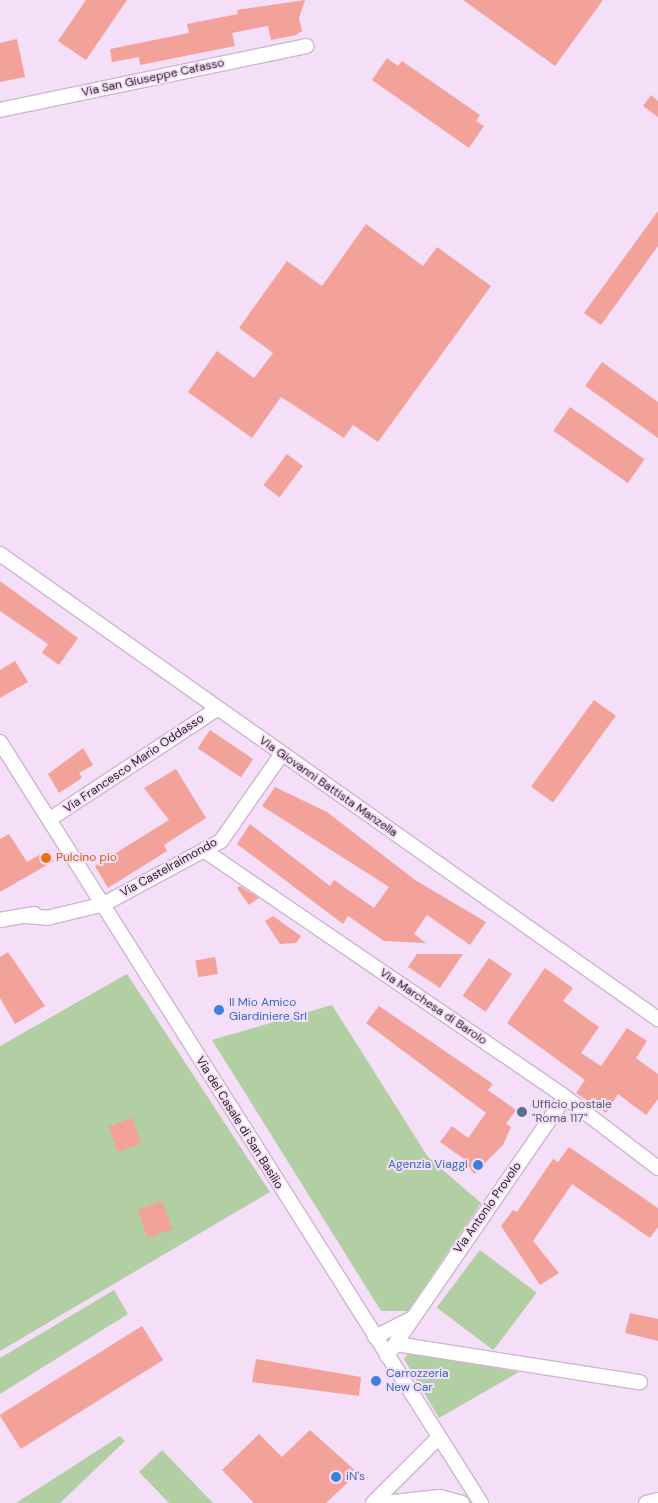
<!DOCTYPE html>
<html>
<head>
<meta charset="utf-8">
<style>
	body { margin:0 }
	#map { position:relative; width:658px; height:1503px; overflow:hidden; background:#f5def7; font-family:"DM Sans",sans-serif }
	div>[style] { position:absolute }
	.green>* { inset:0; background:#b2cfa3; transform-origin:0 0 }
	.building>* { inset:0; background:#f3a29a; transform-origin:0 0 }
	.roads { filter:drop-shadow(1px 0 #cdb7cf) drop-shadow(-1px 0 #cdb7cf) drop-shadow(0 1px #cdb7cf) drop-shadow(0 -1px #cdb7cf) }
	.minor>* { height:14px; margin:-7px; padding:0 7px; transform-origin:7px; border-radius:7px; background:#fff }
	.dots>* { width:14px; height:14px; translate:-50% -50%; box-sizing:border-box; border:2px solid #f5def7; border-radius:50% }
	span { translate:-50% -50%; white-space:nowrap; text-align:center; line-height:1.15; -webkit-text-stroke:4px #f5def7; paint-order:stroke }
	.street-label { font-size:12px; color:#241c25 }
	.food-label { font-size:12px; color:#c56008 }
	.left { translate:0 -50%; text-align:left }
	.shop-label { font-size:12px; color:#366cbe }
	.right { translate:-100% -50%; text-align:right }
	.service-label { font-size:12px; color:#4e5e75 }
</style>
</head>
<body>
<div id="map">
	<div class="green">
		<div style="clip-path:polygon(127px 974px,270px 1192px,0 1351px,0 1046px)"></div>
		<div style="clip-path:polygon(332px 1005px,428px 1157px,481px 1203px,408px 1311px,381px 1311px,212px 1040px)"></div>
		<div style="left:480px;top:1250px;width:71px;height:72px;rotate:37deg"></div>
		<div style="clip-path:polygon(114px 1290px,128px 1314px,0 1394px,0 1358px)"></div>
		<div style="clip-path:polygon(409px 1352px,519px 1372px,439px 1418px,404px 1359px)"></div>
		<div style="clip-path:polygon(120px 1436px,125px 1441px,60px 1503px,16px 1503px)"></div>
		<div style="clip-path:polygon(162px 1450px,213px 1503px,169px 1503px,139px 1472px)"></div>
	</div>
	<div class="building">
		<div style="clip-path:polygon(86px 0,127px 0,86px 60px,58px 41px)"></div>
		<div style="clip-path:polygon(305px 0,299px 18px,302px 31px,296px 35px,271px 40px,268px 26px,232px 33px,235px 46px,140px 65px,139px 57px,112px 62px,110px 49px,189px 33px,187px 24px,238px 14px,237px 10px)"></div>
		<div style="clip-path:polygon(463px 0,603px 0,555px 66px)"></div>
		<div style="clip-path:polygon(17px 39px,25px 77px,0 82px,0 43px)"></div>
		<div style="clip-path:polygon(387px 58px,398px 66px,402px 61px,480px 115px,476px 121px,484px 126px,469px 148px,372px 80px)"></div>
		<div style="clip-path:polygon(651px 95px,658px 101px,658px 117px,643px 106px)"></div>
		<div style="clip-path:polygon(658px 211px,658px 246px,601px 325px,584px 313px)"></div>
		<div style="clip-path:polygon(366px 224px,423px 266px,437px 247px,491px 286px,378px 442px,353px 425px,344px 438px,281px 397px,252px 438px,188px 392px,217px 351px,254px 378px,273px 353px,239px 328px,287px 261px,322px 286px)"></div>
		<div style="clip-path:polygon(602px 362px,658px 402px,658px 438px,585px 386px)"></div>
		<div style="left:570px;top:407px;width:91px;height:29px;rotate:35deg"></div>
		<div style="left:287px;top:454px;width:20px;height:39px;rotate:37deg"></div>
		<div style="clip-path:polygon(0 581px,78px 638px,59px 665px,42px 653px,48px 644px,0 611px)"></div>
		<div style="clip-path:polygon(15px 661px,28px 682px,0 698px,0 670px)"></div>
		<div style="left:594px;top:700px;width:27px;height:107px;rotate:36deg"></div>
		<div style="left:210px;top:730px;width:52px;height:22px;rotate:34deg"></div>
		<div style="clip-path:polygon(83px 748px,93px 765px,79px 773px,82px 778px,59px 793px,48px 774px)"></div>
		<div style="clip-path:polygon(176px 769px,206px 818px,164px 845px,167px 851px,108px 888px,95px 866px,169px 820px,144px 788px)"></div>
		<div style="clip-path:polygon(275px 787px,327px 812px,415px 880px,486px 922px,470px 945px,427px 915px,414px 934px,426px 943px,384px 941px,348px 916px,343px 924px,237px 844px,250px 824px,330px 886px,334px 880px,374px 908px,389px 887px,262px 806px)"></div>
		<div style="clip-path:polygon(9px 834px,27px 862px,48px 850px,54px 861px,0 892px,0 839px)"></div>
		<div style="clip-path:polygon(240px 886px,259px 898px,249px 905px,237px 888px)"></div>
		<div style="clip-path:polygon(273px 916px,301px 936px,296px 943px,280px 944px,265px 921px)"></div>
		<div style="clip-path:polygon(8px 952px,45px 1006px,15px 1024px,0 998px,0 957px)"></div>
		<div style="clip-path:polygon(417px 954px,463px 954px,440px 988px,408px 967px)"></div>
		<div style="left:215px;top:957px;width:17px;height:20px;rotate:80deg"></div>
		<div style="left:489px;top:958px;width:28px;height:46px;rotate:35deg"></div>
		<div style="clip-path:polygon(545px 968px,573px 988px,563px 1001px,599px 1027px,581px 1053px,601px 1066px,627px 1028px,647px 1041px,636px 1058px,658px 1074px,658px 1099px,646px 1115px,618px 1094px,606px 1113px,576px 1093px,585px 1080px,507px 1023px)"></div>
		<div style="clip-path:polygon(379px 1006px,493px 1084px,488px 1090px,516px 1110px,506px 1124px,511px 1127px,503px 1145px,474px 1174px,464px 1159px,440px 1142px,452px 1126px,468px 1138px,486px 1113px,366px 1023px)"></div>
		<div style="left:132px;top:1118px;width:27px;height:25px;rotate:70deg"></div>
		<div style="clip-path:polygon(569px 1147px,658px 1208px,658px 1227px,650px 1238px,572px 1184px,533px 1241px,559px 1273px,540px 1285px,501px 1226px,513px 1210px,517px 1212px,553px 1159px,558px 1162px)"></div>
		<div style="left:162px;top:1201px;width:30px;height:26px;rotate:70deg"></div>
		<div style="clip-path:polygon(630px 1313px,658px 1319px,658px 1341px,625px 1333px)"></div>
		<div style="left:142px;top:1326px;width:40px;height:168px;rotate:58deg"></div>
		<div style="clip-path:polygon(256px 1359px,361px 1377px,359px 1396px,252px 1382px)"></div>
		<div style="clip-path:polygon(310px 1430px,358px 1473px,326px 1503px,254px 1503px,222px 1470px,259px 1434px,282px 1457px)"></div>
	</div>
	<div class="roads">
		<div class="minor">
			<div style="left:0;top:110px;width:313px;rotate:-11.8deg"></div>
			<div style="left:0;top:554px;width:806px;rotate:35.25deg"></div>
			<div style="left:0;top:742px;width:900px;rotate:57.7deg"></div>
			<div style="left:50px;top:819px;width:200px;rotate:-33.4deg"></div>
			<div style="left:205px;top:851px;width:436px;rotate:34.3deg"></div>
			<div style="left:565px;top:1097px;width:117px;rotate:37.4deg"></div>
			<div style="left:26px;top:916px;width:21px;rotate:5deg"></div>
			<div style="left:47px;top:918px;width:59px;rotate:-13.8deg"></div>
			<div style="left:104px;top:904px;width:133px;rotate:-28.3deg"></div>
			<div style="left:221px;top:841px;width:105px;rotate:-55.1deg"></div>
			<div style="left:0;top:920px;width:35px;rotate:-10deg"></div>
			<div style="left:375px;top:1337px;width:40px;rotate:-26.6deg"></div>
			<div style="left:396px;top:1344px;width:247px;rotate:8.9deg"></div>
			<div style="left:387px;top:1356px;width:314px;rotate:-55.5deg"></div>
			<div style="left:373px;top:1503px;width:92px;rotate:-45deg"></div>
			<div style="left:384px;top:1503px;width:56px;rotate:-6.1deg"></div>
			<div style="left:440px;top:1497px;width:23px;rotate:15deg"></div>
			<div style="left:646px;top:1503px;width:12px;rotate:-14deg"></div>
		</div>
	</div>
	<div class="dots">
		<div style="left:46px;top:858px;background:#e8710a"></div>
		<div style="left:219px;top:1010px;background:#3f7fe0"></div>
		<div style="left:522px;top:1112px;background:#5c6f8a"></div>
		<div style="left:478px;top:1165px;background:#3f7fe0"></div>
		<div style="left:376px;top:1381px;background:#3f7fe0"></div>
		<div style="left:336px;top:1477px;background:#3f7fe0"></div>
	</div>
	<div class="street-label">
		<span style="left:153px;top:78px;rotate:-12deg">Via San Giuseppe Cafasso</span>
		<span style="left:134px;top:764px;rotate:-34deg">Via Francesco Mario Oddasso</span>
		<span style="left:328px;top:787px;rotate:35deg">Via Giovanni Battista Manzella</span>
		<span style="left:169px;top:868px;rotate:-29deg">Via Castelraimondo</span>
		<span style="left:433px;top:1007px;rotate:34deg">Via Marchesa di Barolo</span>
		<span style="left:239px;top:1123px;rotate:58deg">Via del Casale di San Basilio</span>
		<span style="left:488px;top:1208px;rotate:-55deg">Via Antonio Provolo</span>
	</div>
	<div class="food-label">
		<span class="left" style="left:56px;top:858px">Pulcino pio</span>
	</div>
	<div class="shop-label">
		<span class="left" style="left:229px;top:1010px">Il Mio Amico<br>Giardiniere Srl</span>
		<span class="right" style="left:468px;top:1165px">Agenzia Viaggi</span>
		<span class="left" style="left:386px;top:1381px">Carrozzeria<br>New Car</span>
		<span class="left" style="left:346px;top:1477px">iN's</span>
	</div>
	<div class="service-label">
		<span class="left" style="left:532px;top:1112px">Ufficio postale<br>"Roma 117"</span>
	</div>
</div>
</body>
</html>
